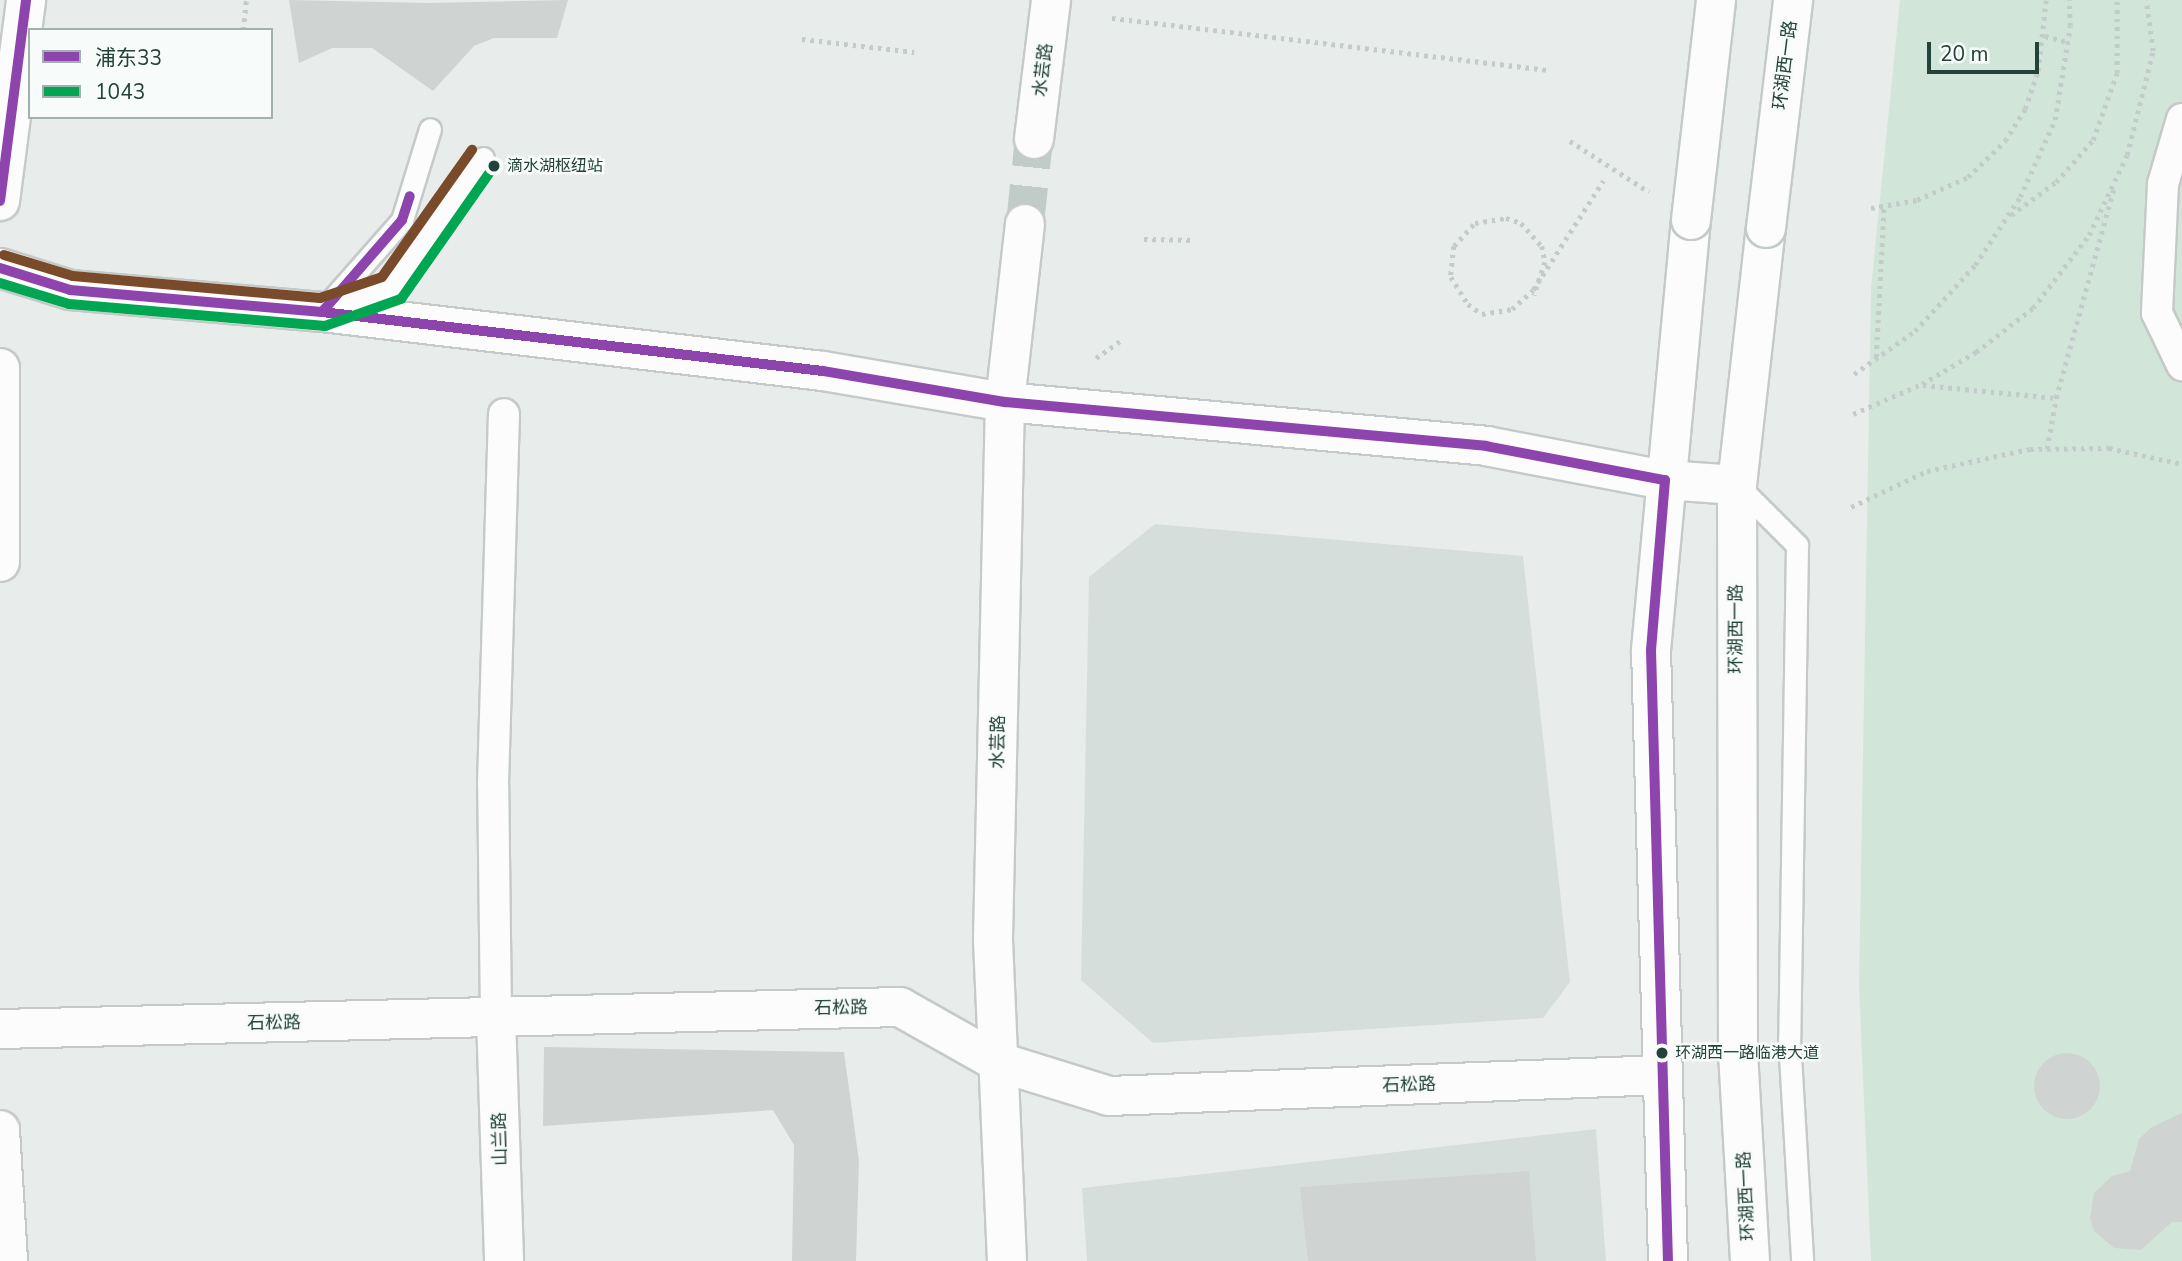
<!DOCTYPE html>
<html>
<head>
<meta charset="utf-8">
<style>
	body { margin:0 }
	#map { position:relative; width:2182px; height:1261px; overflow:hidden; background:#e8edeb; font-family:"Nunito Sans","Noto Sans SC",sans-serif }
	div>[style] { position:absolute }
	.built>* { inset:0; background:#d6dedb }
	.green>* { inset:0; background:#d1e6d8 }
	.building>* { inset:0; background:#cfd4d2 }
	.round { border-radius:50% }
	.tertiary-tunnel>* { height:38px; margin-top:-19px; transform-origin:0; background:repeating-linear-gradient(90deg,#c1cbc8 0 38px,transparent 0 57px) }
	.path>* { height:4.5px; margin-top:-2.25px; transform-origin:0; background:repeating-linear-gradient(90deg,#c3ccca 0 3.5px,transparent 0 8.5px) }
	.roads { filter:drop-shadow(2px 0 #c5cac8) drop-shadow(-2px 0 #c5cac8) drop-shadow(0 2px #c5cac8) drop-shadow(0 -2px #c5cac8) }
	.service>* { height:21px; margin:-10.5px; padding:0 10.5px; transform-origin:10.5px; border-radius:10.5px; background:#fcfcfc }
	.pedestrian>* { height:30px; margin:-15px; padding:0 15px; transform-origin:15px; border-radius:15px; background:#fcfcfc }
	.minor>* { height:38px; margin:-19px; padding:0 19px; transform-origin:19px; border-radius:19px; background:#fcfcfc }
	.tertiary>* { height:38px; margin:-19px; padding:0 19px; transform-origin:19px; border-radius:19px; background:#fcfcfc }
	.secondary>* { height:38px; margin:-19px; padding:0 19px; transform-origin:19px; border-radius:19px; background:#fcfcfc }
	.path-bridge>* { height:4.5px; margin-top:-2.25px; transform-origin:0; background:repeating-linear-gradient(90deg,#c3ccca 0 3.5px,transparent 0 8.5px) }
	.bridges { filter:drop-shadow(2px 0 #c3cbc8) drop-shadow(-2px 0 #c3cbc8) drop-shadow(0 2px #c3cbc8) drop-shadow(0 -2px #c3cbc8) }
	.secondary-bridge>* { height:38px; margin:-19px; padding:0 19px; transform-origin:19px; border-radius:19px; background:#fcfcfc }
	.bus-1>* { height:10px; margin:-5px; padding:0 5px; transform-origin:5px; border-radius:5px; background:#8e44ad }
	.bus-2>* { height:10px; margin:-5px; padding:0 5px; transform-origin:5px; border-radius:5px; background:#00a651 }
	.bus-3>* { height:10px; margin:-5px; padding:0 5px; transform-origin:5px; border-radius:5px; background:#7a4b2a }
	.dots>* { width:19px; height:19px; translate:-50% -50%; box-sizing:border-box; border:4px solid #f7fbf9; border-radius:50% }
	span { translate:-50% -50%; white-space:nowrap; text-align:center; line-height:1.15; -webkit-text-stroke:5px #f7fbf9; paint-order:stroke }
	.bus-label { font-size:16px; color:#24423a }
	.left { translate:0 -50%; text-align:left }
	.street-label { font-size:18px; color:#24423a }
	.legend { position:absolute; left:28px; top:28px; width:245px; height:91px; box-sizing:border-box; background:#f7fbf9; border:2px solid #a3b1ad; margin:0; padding:9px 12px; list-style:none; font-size:21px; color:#24423a }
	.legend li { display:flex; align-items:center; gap:14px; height:35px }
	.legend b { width:35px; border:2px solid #a3b1ad }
	.scale { position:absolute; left:1927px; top:42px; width:112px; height:32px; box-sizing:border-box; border:4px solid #24423a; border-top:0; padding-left:9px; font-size:21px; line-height:24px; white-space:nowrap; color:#24423a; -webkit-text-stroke:5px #f7fbf9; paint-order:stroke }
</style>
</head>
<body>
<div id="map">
	<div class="built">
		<div style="clip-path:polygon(1155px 524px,1523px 556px,1570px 982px,1543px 1018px,1153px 1043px,1081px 980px,1089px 577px)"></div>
		<div style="clip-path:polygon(1596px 1129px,1606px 1261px,1087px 1261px,1082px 1188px)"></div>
	</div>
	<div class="green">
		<div style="clip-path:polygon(1900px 0,2182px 0,2182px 1261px,1871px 1261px,1859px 986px,1871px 289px)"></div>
	</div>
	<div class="building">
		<div style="clip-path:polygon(289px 0,430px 3px,568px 0,557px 38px,494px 38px,474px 46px,433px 91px,372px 48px,332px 48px,299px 63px)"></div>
		<div style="clip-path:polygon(544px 1047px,844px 1052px,859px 1161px,856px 1261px,792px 1261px,794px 1145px,773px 1110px,543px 1126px)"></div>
		<div class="round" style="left:2034px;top:1053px;width:66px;height:66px"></div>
		<div style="clip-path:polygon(2182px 1113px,2182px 1222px,2172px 1222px,2141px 1250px,2114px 1248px,2094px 1231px,2090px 1218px,2094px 1193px,2112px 1176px,2130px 1171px,2139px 1139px,2152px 1127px)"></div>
		<div style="clip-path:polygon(1529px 1171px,1536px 1261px,1308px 1261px,1300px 1187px)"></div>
	</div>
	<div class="tertiary-tunnel">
		<div style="left:1025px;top:224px;width:85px;rotate:-84deg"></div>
	</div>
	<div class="path">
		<div style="left:1112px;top:18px;width:438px;rotate:6.8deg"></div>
		<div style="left:243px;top:30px;width:30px;rotate:-84deg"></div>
		<div style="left:2045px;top:36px;width:24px;rotate:15deg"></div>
		<div style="left:802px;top:39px;width:113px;rotate:6.6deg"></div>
		<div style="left:1570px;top:141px;width:94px;rotate:32.8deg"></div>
		<div style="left:1871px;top:208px;width:47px;rotate:-9.9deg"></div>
		<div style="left:1917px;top:200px;width:56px;rotate:-24.3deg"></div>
		<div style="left:1968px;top:177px;width:52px;rotate:-44.2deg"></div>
		<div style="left:2005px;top:141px;width:38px;rotate:-58deg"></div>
		<div style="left:2025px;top:109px;width:40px;rotate:-71.1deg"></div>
		<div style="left:2038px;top:71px;width:71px;rotate:-83.6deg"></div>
		<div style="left:2011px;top:215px;width:56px;rotate:-36.3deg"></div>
		<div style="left:2056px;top:182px;width:56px;rotate:-48.6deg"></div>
		<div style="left:2093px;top:140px;width:71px;rotate:-70.3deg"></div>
		<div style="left:2117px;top:73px;width:73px;rotate:-90deg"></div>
		<div style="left:1144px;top:239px;width:51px;rotate:1.1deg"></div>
		<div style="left:1454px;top:246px;width:31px;rotate:96deg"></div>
		<div style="left:1451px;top:277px;width:32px;rotate:58deg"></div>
		<div style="left:1468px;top:304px;width:17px;rotate:36deg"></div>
		<div style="left:1482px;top:314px;width:30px;rotate:-9deg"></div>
		<div style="left:1512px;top:309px;width:28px;rotate:-42deg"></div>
		<div style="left:1533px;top:290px;width:130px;rotate:-57.3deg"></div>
		<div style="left:1876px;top:357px;width:151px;rotate:-87deg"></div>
		<div style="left:1096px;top:358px;width:29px;rotate:-35deg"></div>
		<div style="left:1854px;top:374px;width:75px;rotate:-35.2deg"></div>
		<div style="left:1915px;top:331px;width:89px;rotate:-47.7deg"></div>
		<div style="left:1975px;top:265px;width:82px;rotate:-56.5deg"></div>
		<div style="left:2020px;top:197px;width:85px;rotate:-65.6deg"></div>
		<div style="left:2055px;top:120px;width:95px;rotate:-80.9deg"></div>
		<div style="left:2070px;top:26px;width:26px;rotate:-92deg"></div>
		<div style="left:1923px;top:385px;width:134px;rotate:5.6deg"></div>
		<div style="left:2056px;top:398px;width:218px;rotate:-74.6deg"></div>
		<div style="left:1853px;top:414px;width:75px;rotate:-23.5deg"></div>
		<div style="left:1922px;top:384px;width:63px;rotate:-30.7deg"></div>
		<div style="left:1976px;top:352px;width:72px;rotate:-37.7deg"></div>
		<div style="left:2033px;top:308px;width:92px;rotate:-52.5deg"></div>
		<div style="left:2089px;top:235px;width:89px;rotate:-64.6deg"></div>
		<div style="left:2127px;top:155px;width:107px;rotate:-76deg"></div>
		<div style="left:2153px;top:51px;width:51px;rotate:-97.8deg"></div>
		<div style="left:2047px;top:449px;width:52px;rotate:-80deg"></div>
		<div style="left:1851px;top:507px;width:84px;rotate:-25.3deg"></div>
		<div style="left:1927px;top:471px;width:105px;rotate:-12.1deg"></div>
		<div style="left:2030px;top:449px;width:79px;rotate:-0.7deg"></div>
		<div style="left:2109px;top:448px;width:75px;rotate:12.4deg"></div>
	</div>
	<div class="roads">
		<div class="service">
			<div style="left:337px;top:307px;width:57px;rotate:-18.4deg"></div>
			<div style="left:391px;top:289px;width:160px;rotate:-54.9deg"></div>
			<div style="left:323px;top:310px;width:120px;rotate:-48.7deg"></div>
			<div style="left:402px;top:220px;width:95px;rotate:-72.9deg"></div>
			<div style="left:1737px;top:485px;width:85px;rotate:45deg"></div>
			<div style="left:1797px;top:545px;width:494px;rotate:90.9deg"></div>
			<div style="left:1789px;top:1039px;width:222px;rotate:86.6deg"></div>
		</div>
		<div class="pedestrian">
			<div style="left:2182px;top:119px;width:68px;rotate:106.3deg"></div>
			<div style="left:2163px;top:184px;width:129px;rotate:92.7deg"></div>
			<div style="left:2157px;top:313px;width:58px;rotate:64.3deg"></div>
			<div style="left:496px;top:1017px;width:233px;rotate:-90.7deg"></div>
			<div style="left:493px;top:784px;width:370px;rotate:-88.3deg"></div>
		</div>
		<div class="minor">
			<div style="left:496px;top:1017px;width:244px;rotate:88.1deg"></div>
			<div style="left:0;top:1029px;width:900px;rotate:-1.4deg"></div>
			<div style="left:900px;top:1007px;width:110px;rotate:29.4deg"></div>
			<div style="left:996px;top:1061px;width:118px;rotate:17.2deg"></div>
			<div style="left:1109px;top:1096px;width:553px;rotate:-2.17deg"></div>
		</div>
		<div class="tertiary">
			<div style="left:1034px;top:139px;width:140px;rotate:-83deg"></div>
			<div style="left:0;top:201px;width:203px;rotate:-82.6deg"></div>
			<div style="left:0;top:268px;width:73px;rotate:17.4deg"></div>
			<div style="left:70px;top:290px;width:253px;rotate:5deg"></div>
			<div style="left:322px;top:312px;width:504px;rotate:6.72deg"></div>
			<div style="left:823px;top:371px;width:185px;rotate:9.7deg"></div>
			<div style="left:1005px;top:402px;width:483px;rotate:5.2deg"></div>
			<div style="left:1486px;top:446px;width:182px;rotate:10.8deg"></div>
			<div style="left:1665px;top:480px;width:72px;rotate:4deg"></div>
			<div style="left:0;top:368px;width:194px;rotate:90deg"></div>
			<div style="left:0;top:1130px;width:131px;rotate:86.5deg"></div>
			<div style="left:1007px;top:1261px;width:323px;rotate:-92.5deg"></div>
			<div style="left:993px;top:938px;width:536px;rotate:-88.72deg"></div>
			<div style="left:1005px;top:402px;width:179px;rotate:-83.6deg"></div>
		</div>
		<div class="secondary">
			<div style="left:1668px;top:1261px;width:611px;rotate:-91.59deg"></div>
			<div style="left:1651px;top:650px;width:432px;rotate:-84.7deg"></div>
			<div style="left:1750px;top:1261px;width:209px;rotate:-93.3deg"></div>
			<div style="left:1738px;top:1052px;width:567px;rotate:-90.1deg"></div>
			<div style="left:1737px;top:485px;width:259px;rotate:-83.6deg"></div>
		</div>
	</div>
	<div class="path-bridge">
		<div style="left:1454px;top:246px;width:31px;rotate:-48deg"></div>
		<div style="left:1475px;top:223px;width:31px;rotate:-9deg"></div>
		<div style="left:1506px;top:218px;width:16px;rotate:18deg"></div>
		<div style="left:1521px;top:223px;width:31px;rotate:48deg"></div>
		<div style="left:1542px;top:246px;width:16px;rotate:79deg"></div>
		<div style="left:1545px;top:262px;width:35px;rotate:108deg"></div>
	</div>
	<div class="bridges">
		<div class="secondary-bridge">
			<div style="left:1691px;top:220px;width:221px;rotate:-83.5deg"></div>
			<div style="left:1766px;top:228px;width:230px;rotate:-83.2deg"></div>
		</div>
	</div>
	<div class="bus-1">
		<div style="left:0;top:201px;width:203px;rotate:-82.6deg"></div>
		<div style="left:0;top:268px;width:73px;rotate:17.4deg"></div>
		<div style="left:70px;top:290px;width:253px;rotate:5deg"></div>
		<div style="left:322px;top:312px;width:504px;rotate:6.72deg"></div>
		<div style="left:823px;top:371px;width:185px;rotate:9.7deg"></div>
		<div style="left:1005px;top:402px;width:483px;rotate:5.2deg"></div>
		<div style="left:1486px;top:446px;width:182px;rotate:10.8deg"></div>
		<div style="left:1665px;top:480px;width:171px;rotate:94.7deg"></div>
		<div style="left:1651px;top:650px;width:611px;rotate:88.41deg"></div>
		<div style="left:322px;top:312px;width:122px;rotate:-49deg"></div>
		<div style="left:402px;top:220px;width:25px;rotate:-72deg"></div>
	</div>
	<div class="bus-2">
		<div style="left:0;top:283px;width:72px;rotate:16.9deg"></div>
		<div style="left:69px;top:304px;width:257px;rotate:4.9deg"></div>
		<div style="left:325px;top:326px;width:81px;rotate:-19.6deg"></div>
		<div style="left:401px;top:299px;width:162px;rotate:-55deg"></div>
	</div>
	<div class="bus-3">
		<div style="left:4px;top:255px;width:72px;rotate:16.9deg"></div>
		<div style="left:73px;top:276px;width:248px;rotate:5.1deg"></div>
		<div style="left:320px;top:298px;width:65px;rotate:-18.7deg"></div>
		<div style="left:382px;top:277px;width:156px;rotate:-54.7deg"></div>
	</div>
	<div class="dots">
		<div style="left:494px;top:166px;background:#24423a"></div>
		<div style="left:1662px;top:1053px;background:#24423a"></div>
	</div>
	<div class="bus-label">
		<span class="left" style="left:507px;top:166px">滴水湖枢纽站</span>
		<span class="left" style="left:1675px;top:1053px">环湖西一路临港大道</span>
	</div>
	<div class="street-label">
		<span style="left:1785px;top:65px;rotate:-83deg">环湖西一路</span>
		<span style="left:1043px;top:70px;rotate:-83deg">水芸路</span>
		<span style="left:1736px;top:629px;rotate:-90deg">环湖西一路</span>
		<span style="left:998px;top:742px;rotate:-89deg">水芸路</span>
		<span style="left:841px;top:1008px;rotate:-1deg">石松路</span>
		<span style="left:274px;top:1023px;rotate:-1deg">石松路</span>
		<span style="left:1409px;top:1085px;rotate:-2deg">石松路</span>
		<span style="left:500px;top:1139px;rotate:-92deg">山兰路</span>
		<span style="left:1746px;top:1196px;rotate:-93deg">环湖西一路</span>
	</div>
	<ul class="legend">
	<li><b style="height:9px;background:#8e44ad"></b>浦东33</li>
	<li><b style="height:9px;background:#00a651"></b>1043</li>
	</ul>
	<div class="scale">20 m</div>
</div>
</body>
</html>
